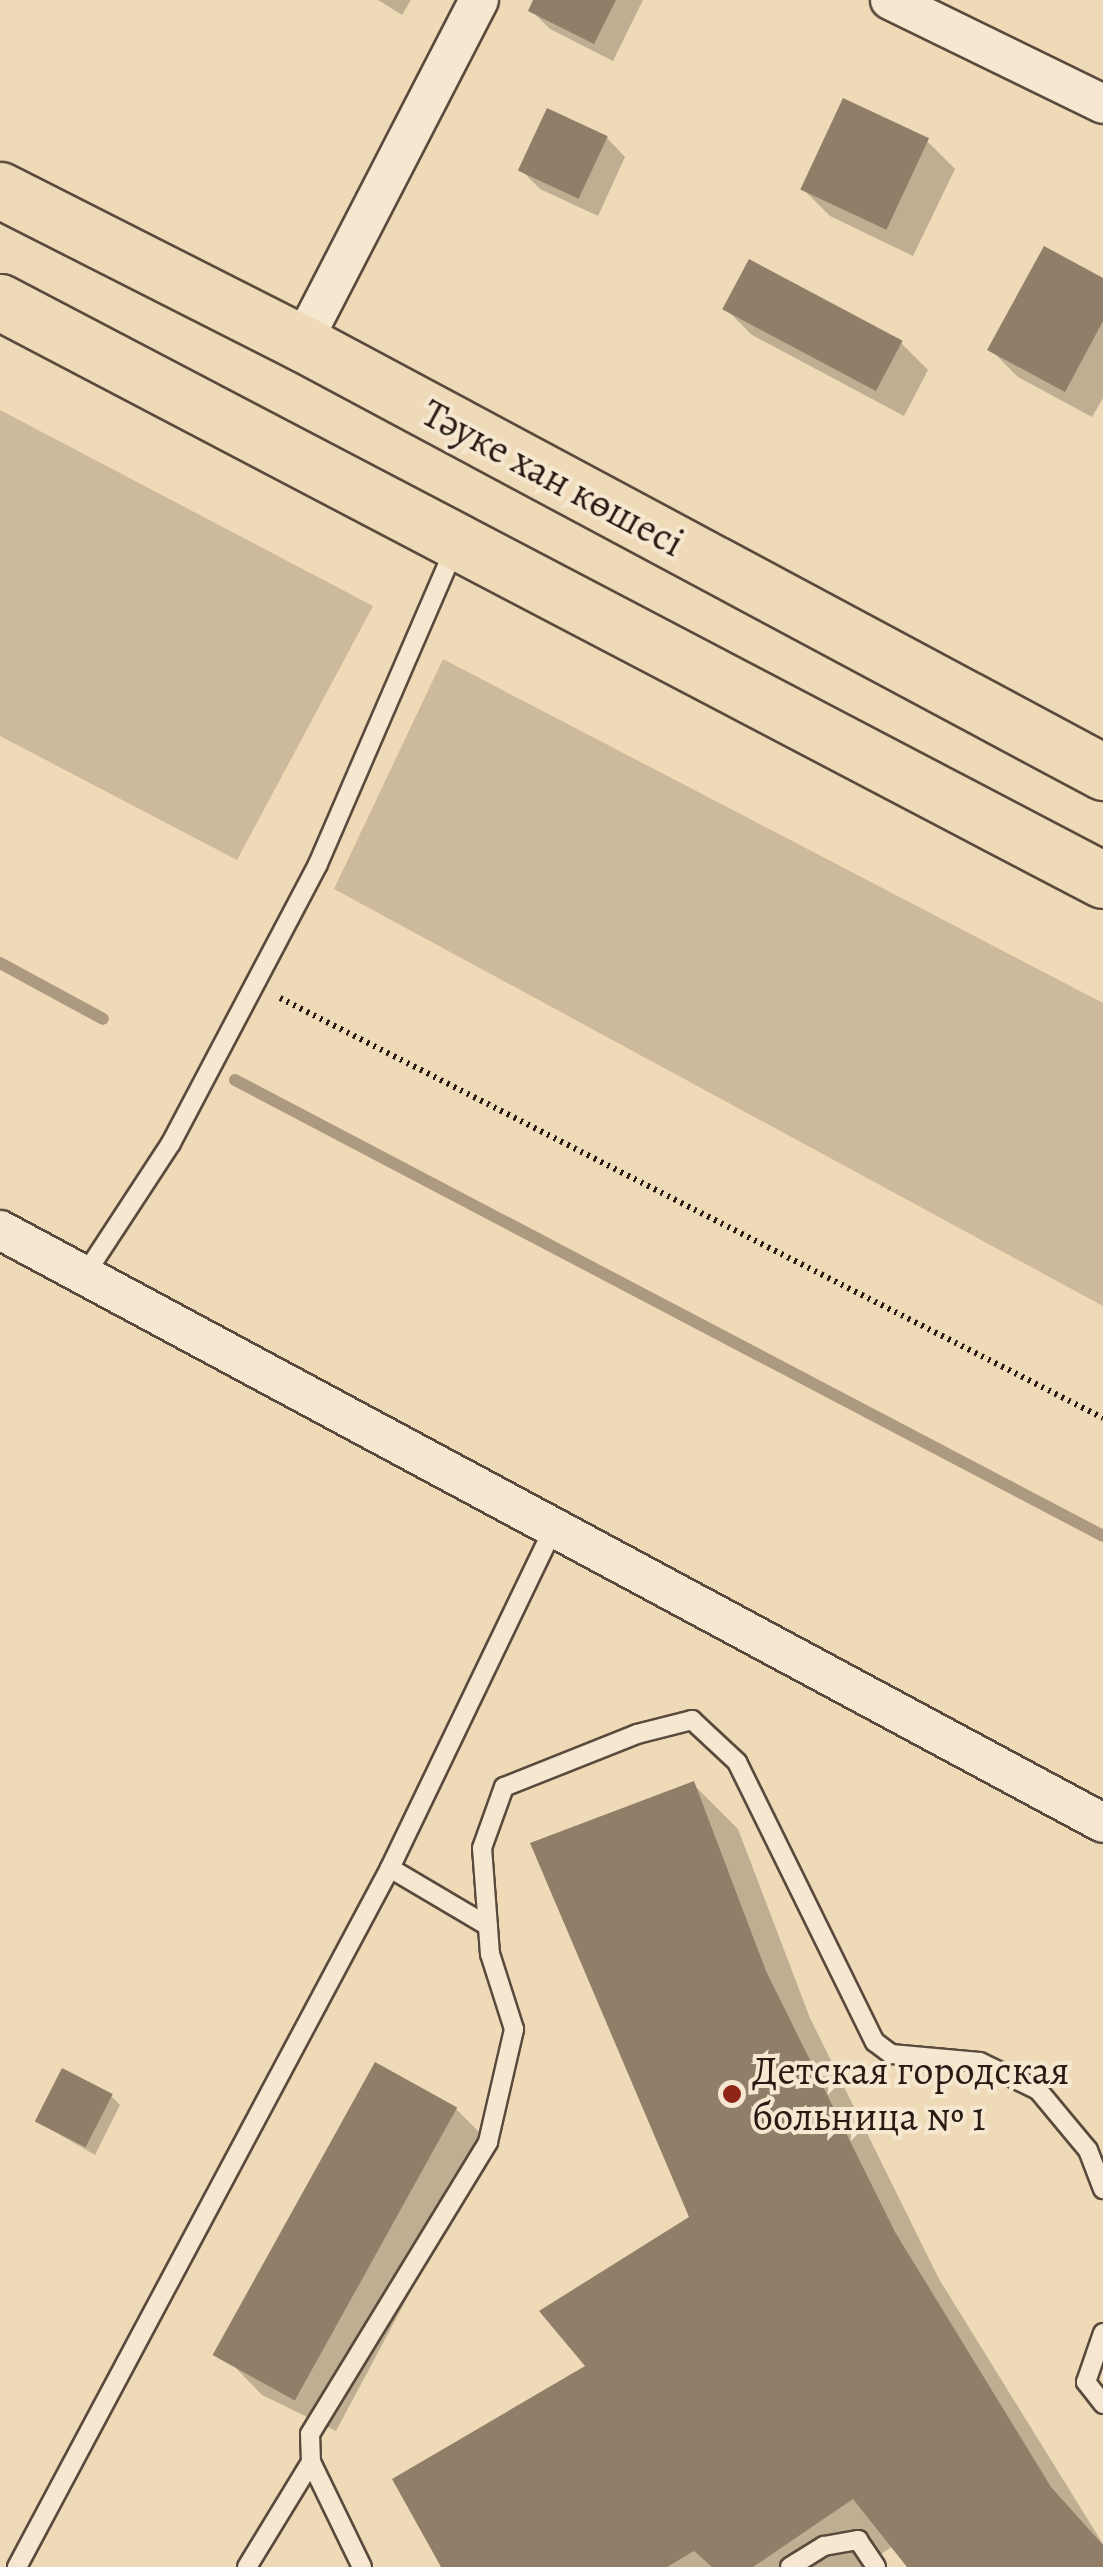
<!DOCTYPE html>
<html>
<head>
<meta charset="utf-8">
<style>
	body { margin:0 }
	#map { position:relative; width:1103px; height:2567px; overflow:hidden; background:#efdab7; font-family:Alegreya,serif }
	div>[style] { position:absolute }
	.green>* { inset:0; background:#cdb99b }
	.shadow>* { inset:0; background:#0003 }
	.stream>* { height:12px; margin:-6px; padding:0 6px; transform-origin:6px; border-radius:6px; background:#ac9980 }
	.building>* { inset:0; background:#907e69; transform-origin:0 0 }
	.path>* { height:6px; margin-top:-3px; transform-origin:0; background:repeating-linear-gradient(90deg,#291a14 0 2.5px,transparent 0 7.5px) }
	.roads { filter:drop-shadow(2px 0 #5a4a3d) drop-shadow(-2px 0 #5a4a3d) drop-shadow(0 2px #5a4a3d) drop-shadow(0 -2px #5a4a3d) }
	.service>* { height:18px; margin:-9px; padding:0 9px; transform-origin:9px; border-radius:9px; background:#f5e7d0 }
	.minor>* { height:38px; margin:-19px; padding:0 19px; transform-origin:19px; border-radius:19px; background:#f5e7d0 }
	.primary>* { height:55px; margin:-27.5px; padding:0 27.5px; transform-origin:27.5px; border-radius:27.5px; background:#efdab7 }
	.dots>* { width:28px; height:28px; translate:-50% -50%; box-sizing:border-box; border:5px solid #f5e7d0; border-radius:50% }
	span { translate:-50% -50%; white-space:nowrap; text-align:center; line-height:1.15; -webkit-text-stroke:8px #f5e7d0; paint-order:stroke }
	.street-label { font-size:40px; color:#291a14 }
	.poi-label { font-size:40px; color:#291a14 }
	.left { translate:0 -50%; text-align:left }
</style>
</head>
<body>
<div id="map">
	<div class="green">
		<div style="clip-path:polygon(0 410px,373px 606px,237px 860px,0 736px)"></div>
		<div style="clip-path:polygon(443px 659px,1103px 1003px,1103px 1306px,334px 889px)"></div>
	</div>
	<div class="shadow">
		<div style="clip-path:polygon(378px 0,411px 0,402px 15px)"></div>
		<div style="clip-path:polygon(536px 0,643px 0,613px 61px,550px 29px,531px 10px)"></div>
		<div style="clip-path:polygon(607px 138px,625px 157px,598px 216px,540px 189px,521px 170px)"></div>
		<div style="clip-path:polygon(927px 141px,955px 169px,913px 256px,830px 216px,802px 188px)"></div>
		<div style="clip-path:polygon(1103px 281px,1103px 398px,1092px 417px,1018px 377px,991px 350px)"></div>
		<div style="clip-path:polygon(725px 308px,901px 343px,928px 370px,904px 416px,752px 335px)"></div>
		<div style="clip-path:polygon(693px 1784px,738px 1829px,810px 2018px,939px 2279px,1103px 2544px,1103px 2567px,910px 2567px,893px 2546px,862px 2567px,444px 2567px,692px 2218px)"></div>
		<div style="clip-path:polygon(111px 2096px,120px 2105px,95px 2155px,38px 2122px)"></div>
		<div style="clip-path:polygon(456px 2109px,490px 2143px,336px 2431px,262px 2395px,228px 2360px)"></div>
	</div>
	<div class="stream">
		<div style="left:0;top:963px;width:117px;rotate:28.5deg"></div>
		<div style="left:235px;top:1080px;width:980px;rotate:27.71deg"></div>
	</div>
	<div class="building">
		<div style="clip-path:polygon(533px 0,616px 0,594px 44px,528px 11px)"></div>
		<div style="left:843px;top:98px;width:95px;height:101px;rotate:25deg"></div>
		<div style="left:547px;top:108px;width:67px;height:69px;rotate:25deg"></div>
		<div style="clip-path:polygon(1044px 246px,1103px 278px,1103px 321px,1065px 392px,987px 350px)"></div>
		<div style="left:749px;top:259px;width:174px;height:57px;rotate:28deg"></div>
		<div style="clip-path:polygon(694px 1781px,766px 1971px,895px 2232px,1051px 2487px,1103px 2545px,1103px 2567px,907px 2567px,853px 2499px,753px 2567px,712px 2567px,694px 2551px,667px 2567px,441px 2567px,392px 2479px,585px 2366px,539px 2311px,689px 2217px,530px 1843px)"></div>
		<div style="left:375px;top:2062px;width:94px;height:335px;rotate:29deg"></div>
		<div style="left:62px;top:2068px;width:57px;height:60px;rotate:27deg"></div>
	</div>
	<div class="path">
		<div style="left:280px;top:998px;width:924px;rotate:27.04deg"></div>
	</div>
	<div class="roads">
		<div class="service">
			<div style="left:86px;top:1273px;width:155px;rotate:-56.8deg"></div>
			<div style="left:171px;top:1143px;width:315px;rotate:-62.2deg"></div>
			<div style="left:318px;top:864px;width:343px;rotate:-66.6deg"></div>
			<div style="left:488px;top:1926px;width:114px;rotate:-149.4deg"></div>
			<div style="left:390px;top:1868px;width:378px;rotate:-64.3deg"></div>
			<div style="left:1103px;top:2333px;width:52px;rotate:109.1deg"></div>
			<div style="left:1086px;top:2382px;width:28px;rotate:52deg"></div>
			<div style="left:17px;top:2567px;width:792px;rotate:-61.91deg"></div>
			<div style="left:247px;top:2567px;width:123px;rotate:-58.6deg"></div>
			<div style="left:362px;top:2567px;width:117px;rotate:-115.9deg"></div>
			<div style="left:311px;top:2462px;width:28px;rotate:-92deg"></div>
			<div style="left:310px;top:2434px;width:342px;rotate:-58.6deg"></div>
			<div style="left:488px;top:2142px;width:116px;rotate:-77deg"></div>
			<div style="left:514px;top:2029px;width:79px;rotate:-107.7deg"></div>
			<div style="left:490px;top:1954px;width:106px;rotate:-94.3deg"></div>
			<div style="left:482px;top:1848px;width:65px;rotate:-70.2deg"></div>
			<div style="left:504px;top:1787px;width:143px;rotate:-21.7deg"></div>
			<div style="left:637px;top:1734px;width:57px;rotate:-14.3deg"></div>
			<div style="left:692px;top:1720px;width:62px;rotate:43deg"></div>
			<div style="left:737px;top:1762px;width:312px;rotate:63.8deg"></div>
			<div style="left:875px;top:2042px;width:20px;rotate:37deg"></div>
			<div style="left:891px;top:2054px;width:89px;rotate:5.1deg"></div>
			<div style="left:980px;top:2062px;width:64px;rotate:25.8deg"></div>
			<div style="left:1038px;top:2090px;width:78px;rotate:50.2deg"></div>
			<div style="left:1088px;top:2150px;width:42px;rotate:69deg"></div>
			<div style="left:790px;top:2567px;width:40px;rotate:-32deg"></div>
			<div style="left:824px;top:2546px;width:35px;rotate:-10deg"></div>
			<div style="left:858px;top:2540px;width:32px;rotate:56deg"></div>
		</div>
		<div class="minor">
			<div style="left:890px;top:0;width:237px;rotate:26deg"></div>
			<div style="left:302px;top:343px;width:386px;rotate:-62.7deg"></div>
			<div style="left:0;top:1230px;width:1252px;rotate:28.26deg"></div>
		</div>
		<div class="primary">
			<div style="left:0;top:190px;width:339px;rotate:26.9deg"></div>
			<div style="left:302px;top:343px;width:909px;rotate:28.17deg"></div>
			<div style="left:0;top:302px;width:1245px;rotate:27.66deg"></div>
		</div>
	</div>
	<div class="dots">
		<div style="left:732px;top:2094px;background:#8f2418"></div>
	</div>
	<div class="street-label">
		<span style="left:553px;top:478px;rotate:28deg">Тәуке хан көшесі</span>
	</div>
	<div class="poi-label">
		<span class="left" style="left:752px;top:2094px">Детская городская<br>больница № 1</span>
	</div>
</div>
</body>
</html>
